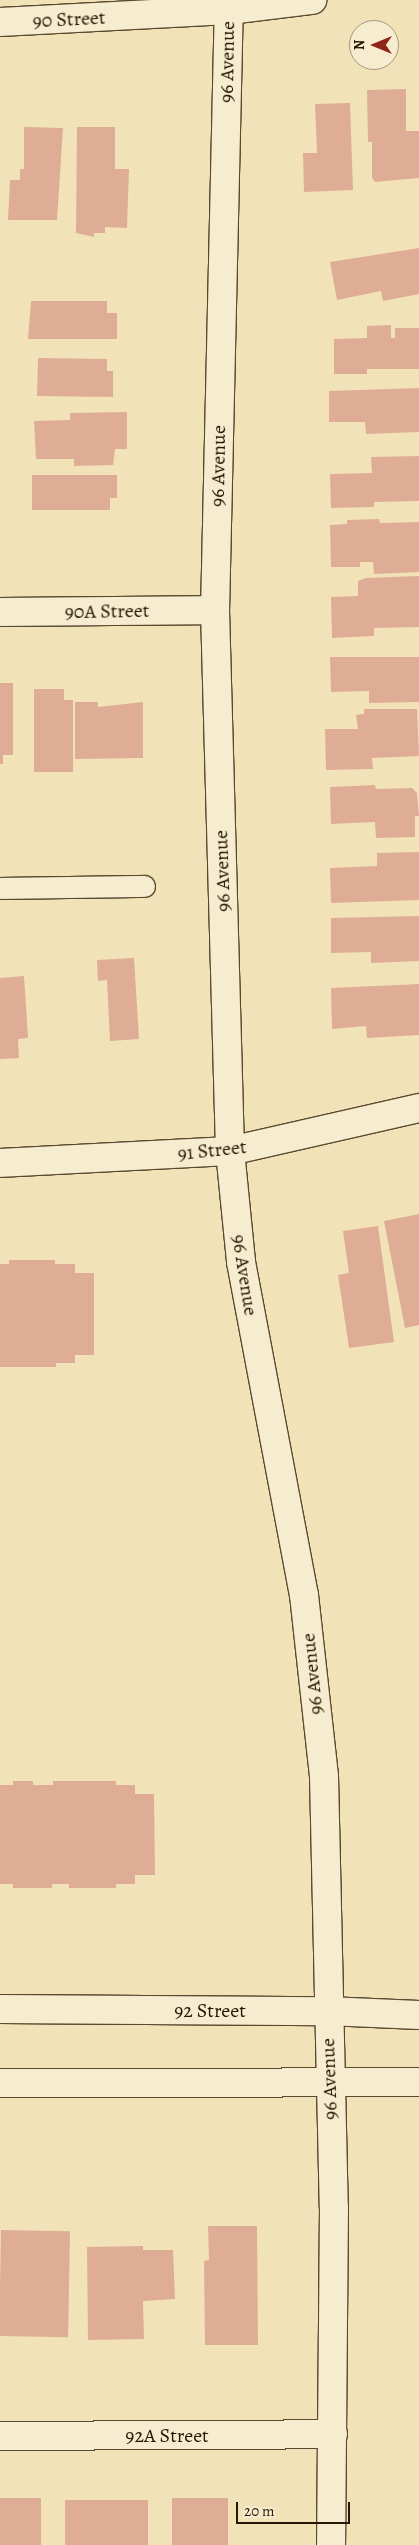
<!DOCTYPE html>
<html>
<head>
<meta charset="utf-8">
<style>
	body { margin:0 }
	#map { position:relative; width:419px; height:2545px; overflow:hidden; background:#f1e3b7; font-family:Alegreya,serif }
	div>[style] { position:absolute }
	.building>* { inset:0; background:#dfad96; transform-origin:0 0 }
	.roads { filter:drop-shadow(1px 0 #5a492f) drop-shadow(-1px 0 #5a492f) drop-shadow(0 1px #5a492f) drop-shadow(0 -1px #5a492f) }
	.service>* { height:21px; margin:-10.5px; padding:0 10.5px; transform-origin:10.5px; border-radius:10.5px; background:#f6edd0 }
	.minor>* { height:28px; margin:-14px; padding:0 14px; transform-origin:14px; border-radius:14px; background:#f6edd0 }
	.tertiary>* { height:28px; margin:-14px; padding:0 14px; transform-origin:14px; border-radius:14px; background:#f6edd0 }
	.secondary>* { height:28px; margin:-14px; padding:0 14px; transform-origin:14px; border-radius:14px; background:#f6edd0 }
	span { translate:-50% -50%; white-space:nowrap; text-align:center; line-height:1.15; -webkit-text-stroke:4.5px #f6edd0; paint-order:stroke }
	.street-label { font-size:20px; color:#281602 }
	.north { position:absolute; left:349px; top:20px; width:50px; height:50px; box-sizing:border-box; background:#f6edd0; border:1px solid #a4977e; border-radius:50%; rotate:270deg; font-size:14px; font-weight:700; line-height:20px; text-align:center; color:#281602 }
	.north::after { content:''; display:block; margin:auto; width:18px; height:22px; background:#8f2418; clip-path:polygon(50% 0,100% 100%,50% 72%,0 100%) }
	.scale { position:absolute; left:236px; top:2502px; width:114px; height:22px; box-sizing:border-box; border:2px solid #281602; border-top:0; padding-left:6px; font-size:15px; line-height:18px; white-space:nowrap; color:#281602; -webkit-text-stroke:4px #f6edd0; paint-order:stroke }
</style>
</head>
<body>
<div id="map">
	<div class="building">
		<div style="clip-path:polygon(406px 89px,406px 131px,419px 131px,419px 178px,375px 182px,372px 178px,372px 142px,368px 142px,367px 90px)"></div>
		<div style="clip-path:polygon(350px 103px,353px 190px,304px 192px,303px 153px,317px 153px,315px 104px)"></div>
		<div style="clip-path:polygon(24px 127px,63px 128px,57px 220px,8px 220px,10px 180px,20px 180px,20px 169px,24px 169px)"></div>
		<div style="clip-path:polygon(77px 127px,115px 127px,115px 169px,129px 169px,127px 228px,105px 227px,105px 233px,94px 233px,94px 237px,76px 233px)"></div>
		<div style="clip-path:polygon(419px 248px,419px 294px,383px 301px,381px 291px,337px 300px,330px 262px)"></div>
		<div style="clip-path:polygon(31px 301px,107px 301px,107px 313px,117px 313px,117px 339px,28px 339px)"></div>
		<div style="clip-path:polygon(391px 325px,391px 338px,395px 338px,395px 328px,419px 328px,419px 369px,367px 369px,367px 374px,334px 374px,334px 339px,367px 338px,367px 326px)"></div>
		<div style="clip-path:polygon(38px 358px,107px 359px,107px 371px,113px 371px,113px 397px,37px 396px)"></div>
		<div style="clip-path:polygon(419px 388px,419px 432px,366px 434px,365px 422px,329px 422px,329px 391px)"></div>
		<div style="clip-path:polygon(127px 412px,127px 449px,115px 449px,113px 465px,74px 466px,74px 459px,36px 459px,34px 421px,70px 420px,70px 413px)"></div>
		<div style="clip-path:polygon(419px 456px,419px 501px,374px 502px,374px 507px,331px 508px,330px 474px,372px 473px,371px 457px)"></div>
		<div style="clip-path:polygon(32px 475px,117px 475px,117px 498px,110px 498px,110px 510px,32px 510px)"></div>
		<div style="clip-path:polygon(379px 519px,380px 523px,419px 522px,419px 572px,374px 574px,373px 562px,360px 562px,360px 567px,331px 567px,330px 525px,347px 524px,347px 520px)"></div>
		<div style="clip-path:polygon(419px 576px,419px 627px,374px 628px,374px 636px,332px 638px,331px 597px,358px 596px,358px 581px,366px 578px)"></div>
		<div style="clip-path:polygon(330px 657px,419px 657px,419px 702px,369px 703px,369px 691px,331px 692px)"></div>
		<div style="clip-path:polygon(0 683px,13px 683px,13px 755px,3px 755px,3px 764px,0 764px)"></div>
		<div style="clip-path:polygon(34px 689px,64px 689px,64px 700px,73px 700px,73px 772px,34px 772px)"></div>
		<div style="clip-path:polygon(75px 702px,98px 702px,98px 707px,143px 702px,143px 758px,75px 759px)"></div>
		<div style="clip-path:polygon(364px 709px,417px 709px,419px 756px,372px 758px,373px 769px,326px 770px,325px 729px,358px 729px,356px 715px,364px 714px)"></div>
		<div style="clip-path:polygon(375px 785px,376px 789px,412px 788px,417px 793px,419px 816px,415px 816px,415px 837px,376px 838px,375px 822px,331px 824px,330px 787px)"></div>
		<div style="clip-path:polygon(419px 852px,419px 900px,331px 903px,330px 868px,377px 866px,377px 853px)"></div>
		<div style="clip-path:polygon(419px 916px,419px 961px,371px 963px,371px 952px,331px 953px,331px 918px)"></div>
		<div style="clip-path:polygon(134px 958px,139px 1039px,110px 1041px,107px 980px,98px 981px,97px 960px)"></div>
		<div style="clip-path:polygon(24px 976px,28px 1038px,18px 1039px,19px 1058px,0 1059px,0 978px)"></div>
		<div style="clip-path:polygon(419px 984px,419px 1035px,367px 1038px,366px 1026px,332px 1029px,331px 988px)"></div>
		<div style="clip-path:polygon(419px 1214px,419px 1325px,405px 1328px,384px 1221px)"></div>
		<div style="clip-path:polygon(378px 1226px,394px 1342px,349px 1348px,338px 1275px,349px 1273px,343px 1231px)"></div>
		<div style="clip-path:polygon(9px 1260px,55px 1260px,55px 1264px,75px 1264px,75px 1273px,94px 1273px,94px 1355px,75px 1355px,75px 1363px,56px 1363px,56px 1367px,0 1367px,0 1264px,9px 1264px)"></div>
		<div style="clip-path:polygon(13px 1781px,33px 1781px,33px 1785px,53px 1785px,53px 1781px,116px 1781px,116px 1785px,135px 1785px,135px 1794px,154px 1794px,155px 1875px,135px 1875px,135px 1884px,116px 1884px,116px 1888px,69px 1888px,69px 1884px,52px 1884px,52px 1888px,13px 1888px,13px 1884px,0 1884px,0 1785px,13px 1785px)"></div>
		<div style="clip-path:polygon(208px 2226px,257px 2226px,258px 2345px,205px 2345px,204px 2261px,209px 2260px)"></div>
		<div style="left:1px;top:2230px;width:69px;height:106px;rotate:1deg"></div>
		<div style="clip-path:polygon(143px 2246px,143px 2250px,173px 2250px,175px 2299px,143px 2301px,144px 2339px,88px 2340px,87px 2247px)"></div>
		<div style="left:41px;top:2498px;width:47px;height:41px;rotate:90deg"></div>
		<div style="left:228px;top:2498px;width:47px;height:56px;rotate:90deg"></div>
		<div style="left:65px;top:2500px;width:83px;height:45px"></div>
	</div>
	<div class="roads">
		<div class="service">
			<div style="left:0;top:888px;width:144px;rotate:-0.8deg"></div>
		</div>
		<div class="minor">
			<div style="left:0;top:612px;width:215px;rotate:-0.5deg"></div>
			<div style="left:0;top:1163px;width:230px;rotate:-3deg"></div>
			<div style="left:230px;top:1151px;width:194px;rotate:-12.8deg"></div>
			<div style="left:0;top:2436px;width:333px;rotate:-0.3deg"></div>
		</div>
		<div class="tertiary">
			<div style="left:229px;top:0;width:610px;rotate:91.31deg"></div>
			<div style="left:215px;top:610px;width:541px;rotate:88.41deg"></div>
			<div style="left:230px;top:1151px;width:112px;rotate:84.3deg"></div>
			<div style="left:241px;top:1262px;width:339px;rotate:79.3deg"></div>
			<div style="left:304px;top:1595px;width:182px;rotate:83.7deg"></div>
			<div style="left:324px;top:1776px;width:431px;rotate:88.7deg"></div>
			<div style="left:334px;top:2207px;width:338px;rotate:90.5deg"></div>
			<div style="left:0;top:22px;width:229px;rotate:-3deg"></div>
			<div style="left:229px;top:10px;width:84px;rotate:-6.9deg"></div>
		</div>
		<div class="secondary">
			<div style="left:0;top:2009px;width:327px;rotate:0.4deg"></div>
			<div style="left:327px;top:2011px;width:92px;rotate:2.5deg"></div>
			<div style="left:0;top:2083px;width:419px;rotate:-0.1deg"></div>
		</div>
	</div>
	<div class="street-label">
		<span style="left:69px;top:19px;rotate:-3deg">90 Street</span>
		<span style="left:227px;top:62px;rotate:-89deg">96 Avenue</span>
		<span style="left:218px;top:466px;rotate:-89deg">96 Avenue</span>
		<span style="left:107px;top:611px;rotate:-1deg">90A Street</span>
		<span style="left:222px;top:871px;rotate:-92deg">96 Avenue</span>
		<span style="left:212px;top:1150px;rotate:-6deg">91 Street</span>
		<span style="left:245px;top:1275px;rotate:81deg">96 Avenue</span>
		<span style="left:312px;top:1674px;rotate:-96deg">96 Avenue</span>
		<span style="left:210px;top:2010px">92 Street</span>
		<span style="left:329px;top:2079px;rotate:-92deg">96 Avenue</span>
		<span style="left:167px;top:2435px">92A Street</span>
	</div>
	<div class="north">N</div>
	<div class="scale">20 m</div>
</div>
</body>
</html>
